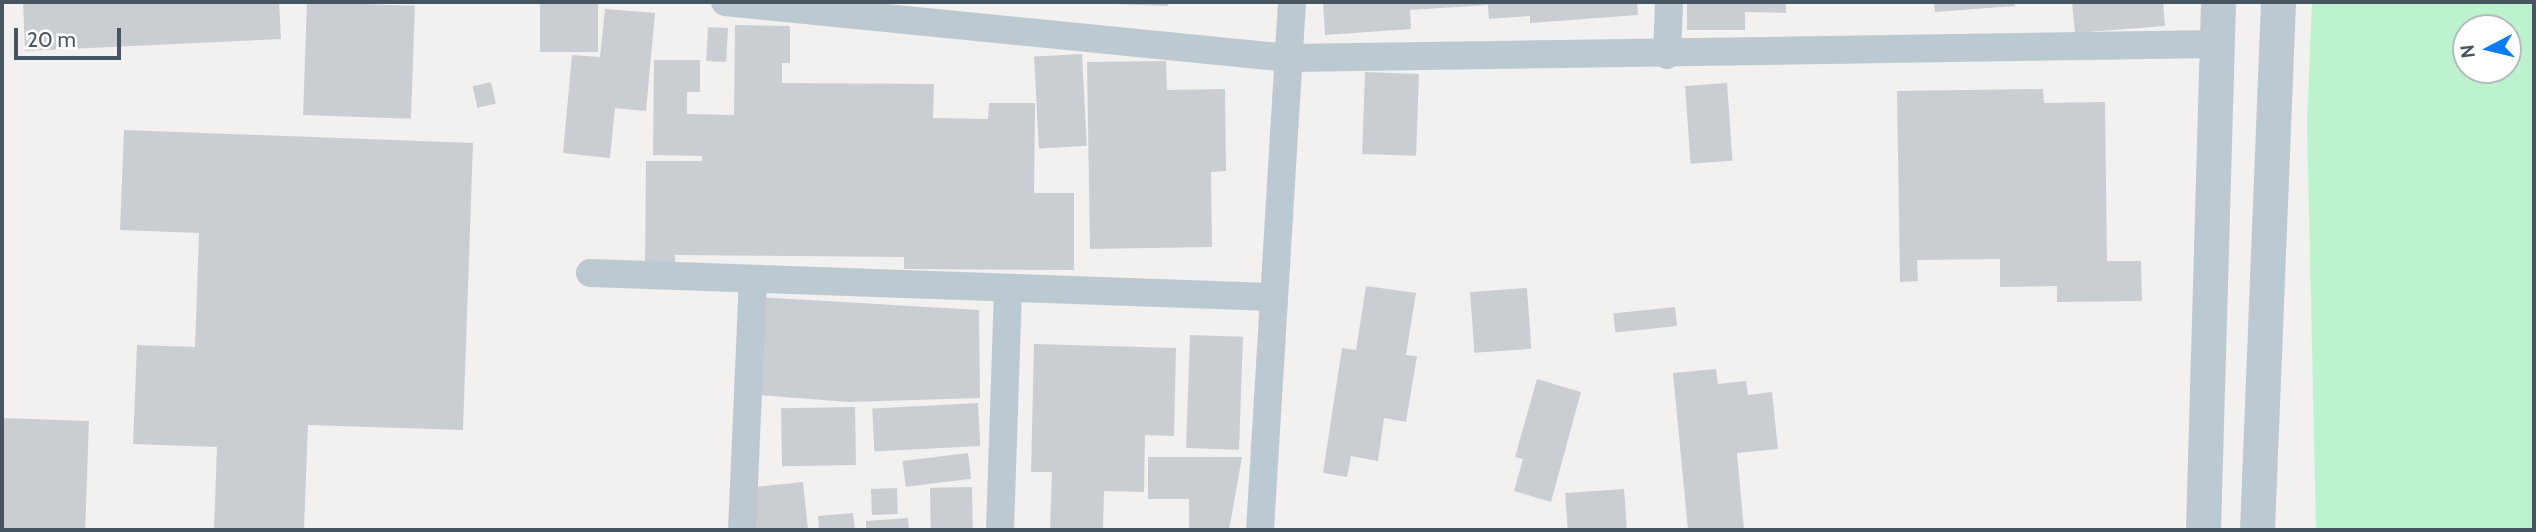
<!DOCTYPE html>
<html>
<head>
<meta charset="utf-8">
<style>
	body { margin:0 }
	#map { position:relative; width:2536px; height:532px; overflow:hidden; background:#f3f0f0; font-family:Cabin,sans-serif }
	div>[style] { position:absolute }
	.green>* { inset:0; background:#bcf3ce }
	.building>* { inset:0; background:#caced3; transform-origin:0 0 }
	.minor>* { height:28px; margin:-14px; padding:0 14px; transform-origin:14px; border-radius:14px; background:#bdc9d1 }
	.tertiary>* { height:35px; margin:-17.5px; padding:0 17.5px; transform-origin:17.5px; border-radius:17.5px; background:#bdc9d1 }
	span { translate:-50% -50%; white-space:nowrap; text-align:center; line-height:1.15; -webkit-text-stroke:6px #fff; paint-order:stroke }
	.frame { position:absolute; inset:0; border:4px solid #465560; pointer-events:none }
	.north { position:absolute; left:2452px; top:14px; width:70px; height:70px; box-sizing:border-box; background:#fff; border:2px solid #b5bbbf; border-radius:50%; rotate:263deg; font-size:19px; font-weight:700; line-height:28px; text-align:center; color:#465560 }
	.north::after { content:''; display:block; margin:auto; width:24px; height:32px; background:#097df4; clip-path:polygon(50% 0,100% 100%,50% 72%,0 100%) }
	.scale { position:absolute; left:14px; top:28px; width:107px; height:32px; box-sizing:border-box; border:4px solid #465560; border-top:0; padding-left:9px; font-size:21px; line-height:24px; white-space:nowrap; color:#465560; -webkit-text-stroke:5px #fff; paint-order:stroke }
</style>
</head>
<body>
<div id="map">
	<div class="green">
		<div style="clip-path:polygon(evenodd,2312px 2px,2534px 2px,2534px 530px,2316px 530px,2307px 121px,2312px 2px,2466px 28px,2508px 28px,2508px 70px,2466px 70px,2466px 28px)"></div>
	</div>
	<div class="building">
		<div style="clip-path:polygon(23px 2px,279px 2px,281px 39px,25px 51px)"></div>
		<div style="left:307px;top:2px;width:108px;height:113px;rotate:2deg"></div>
		<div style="left:540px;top:2px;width:58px;height:50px"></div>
		<div style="clip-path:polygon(1113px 2px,1168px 2px,1168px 6px,1113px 4px)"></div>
		<div style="clip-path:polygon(1323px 2px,1637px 2px,1638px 15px,1530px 23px,1530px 16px,1489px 19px,1488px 5px,1410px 10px,1411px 29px,1325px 35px)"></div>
		<div style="clip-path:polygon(1687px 2px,1786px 2px,1786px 13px,1745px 12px,1745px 30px,1687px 30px)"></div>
		<div style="clip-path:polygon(1934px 2px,2015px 2px,2015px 6px,1935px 12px)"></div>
		<div style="clip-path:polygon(2072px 2px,2163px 2px,2165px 26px,2075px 33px)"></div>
		<div style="clip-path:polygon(605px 9px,655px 13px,646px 111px,615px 108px,610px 158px,563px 153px,572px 55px,600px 57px)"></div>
		<div style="clip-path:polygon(735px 25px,790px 26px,790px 63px,782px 63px,782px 83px,934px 84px,933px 118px,988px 119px,989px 103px,1035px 103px,1034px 193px,1074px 193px,1074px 270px,904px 269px,904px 257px,675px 255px,675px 265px,645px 265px,646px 161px,702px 161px,702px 156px,653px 155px,654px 60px,700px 60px,700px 92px,687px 92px,687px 114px,734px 115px)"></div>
		<div style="left:708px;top:27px;width:20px;height:34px;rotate:3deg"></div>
		<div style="left:1082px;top:54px;width:92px;height:48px;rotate:87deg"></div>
		<div style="clip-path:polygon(1166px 61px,1167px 90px,1225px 89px,1226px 171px,1211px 172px,1212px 247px,1090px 249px,1087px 62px)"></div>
		<div style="left:1365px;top:72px;width:54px;height:82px;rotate:2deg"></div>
		<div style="left:491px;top:82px;width:22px;height:19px;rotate:77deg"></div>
		<div style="left:1727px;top:83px;width:78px;height:42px;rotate:86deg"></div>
		<div style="clip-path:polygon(2043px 89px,2044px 103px,2105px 102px,2107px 261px,2141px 261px,2142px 301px,2057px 302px,2057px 286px,2000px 287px,2000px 259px,1917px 260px,1918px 281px,1900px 282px,1897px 91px)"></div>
		<div style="clip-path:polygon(124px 130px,473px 143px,463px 430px,308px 425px,304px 530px,214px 530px,217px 447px,133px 444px,137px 345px,195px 347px,199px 233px,120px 230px)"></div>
		<div style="clip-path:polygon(1366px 286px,1416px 293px,1406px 355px,1417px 356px,1406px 422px,1384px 418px,1378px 461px,1351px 456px,1347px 477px,1323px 473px,1342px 348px,1356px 350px)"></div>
		<div style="left:1527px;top:288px;width:61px;height:57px;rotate:86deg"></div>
		<div style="clip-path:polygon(759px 297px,979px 310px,980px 398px,848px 402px,760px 395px)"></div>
		<div style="left:1675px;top:307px;width:19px;height:62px;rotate:84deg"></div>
		<div style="left:1190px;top:335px;width:53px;height:113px;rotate:2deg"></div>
		<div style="clip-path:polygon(1034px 344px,1176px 348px,1174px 436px,1145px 435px,1144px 492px,1104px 491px,1103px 530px,1050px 530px,1052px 472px,1031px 472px)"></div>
		<div style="clip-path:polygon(1716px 369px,1718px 384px,1746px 381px,1748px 395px,1772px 392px,1778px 449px,1737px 453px,1744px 530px,1688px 530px,1673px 373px)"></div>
		<div style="clip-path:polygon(1537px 379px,1581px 392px,1551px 502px,1514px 491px,1523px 459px,1515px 457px)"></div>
		<div style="left:978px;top:403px;width:43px;height:106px;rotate:87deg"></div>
		<div style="left:855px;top:407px;width:58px;height:74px;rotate:89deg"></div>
		<div style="left:2px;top:418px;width:87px;height:112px;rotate:2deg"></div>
		<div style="left:968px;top:453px;width:26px;height:66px;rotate:83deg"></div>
		<div style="clip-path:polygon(1148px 457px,1242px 457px,1229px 530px,1189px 530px,1189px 499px,1148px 499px)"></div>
		<div style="left:803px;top:482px;width:48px;height:55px;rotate:84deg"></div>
		<div style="left:972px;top:487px;width:43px;height:42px;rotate:89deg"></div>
		<div style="left:897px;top:488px;width:26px;height:26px;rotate:88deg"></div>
		<div style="left:1624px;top:489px;width:41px;height:59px;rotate:86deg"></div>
		<div style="clip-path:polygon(853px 513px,855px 530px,819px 530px,818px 516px)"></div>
		<div style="clip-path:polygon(908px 518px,909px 530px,866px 530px,866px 521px)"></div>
	</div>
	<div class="minor">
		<div style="left:725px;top:2px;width:567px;rotate:5.67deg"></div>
		<div style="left:1289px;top:58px;width:928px;rotate:-0.86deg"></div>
		<div style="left:1667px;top:55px;width:53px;rotate:-87.8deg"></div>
		<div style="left:590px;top:273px;width:684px;rotate:2.01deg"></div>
		<div style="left:742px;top:530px;width:250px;rotate:-87.5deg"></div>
		<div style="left:1000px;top:530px;width:240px;rotate:-88.1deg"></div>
		<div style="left:1260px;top:530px;width:529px;rotate:-86.53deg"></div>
	</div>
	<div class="tertiary">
		<div style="left:2203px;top:530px;width:528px;rotate:-88.37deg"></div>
		<div style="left:2257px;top:530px;width:528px;rotate:-87.72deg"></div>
	</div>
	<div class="frame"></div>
	<div class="north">N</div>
	<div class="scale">20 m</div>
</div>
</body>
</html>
